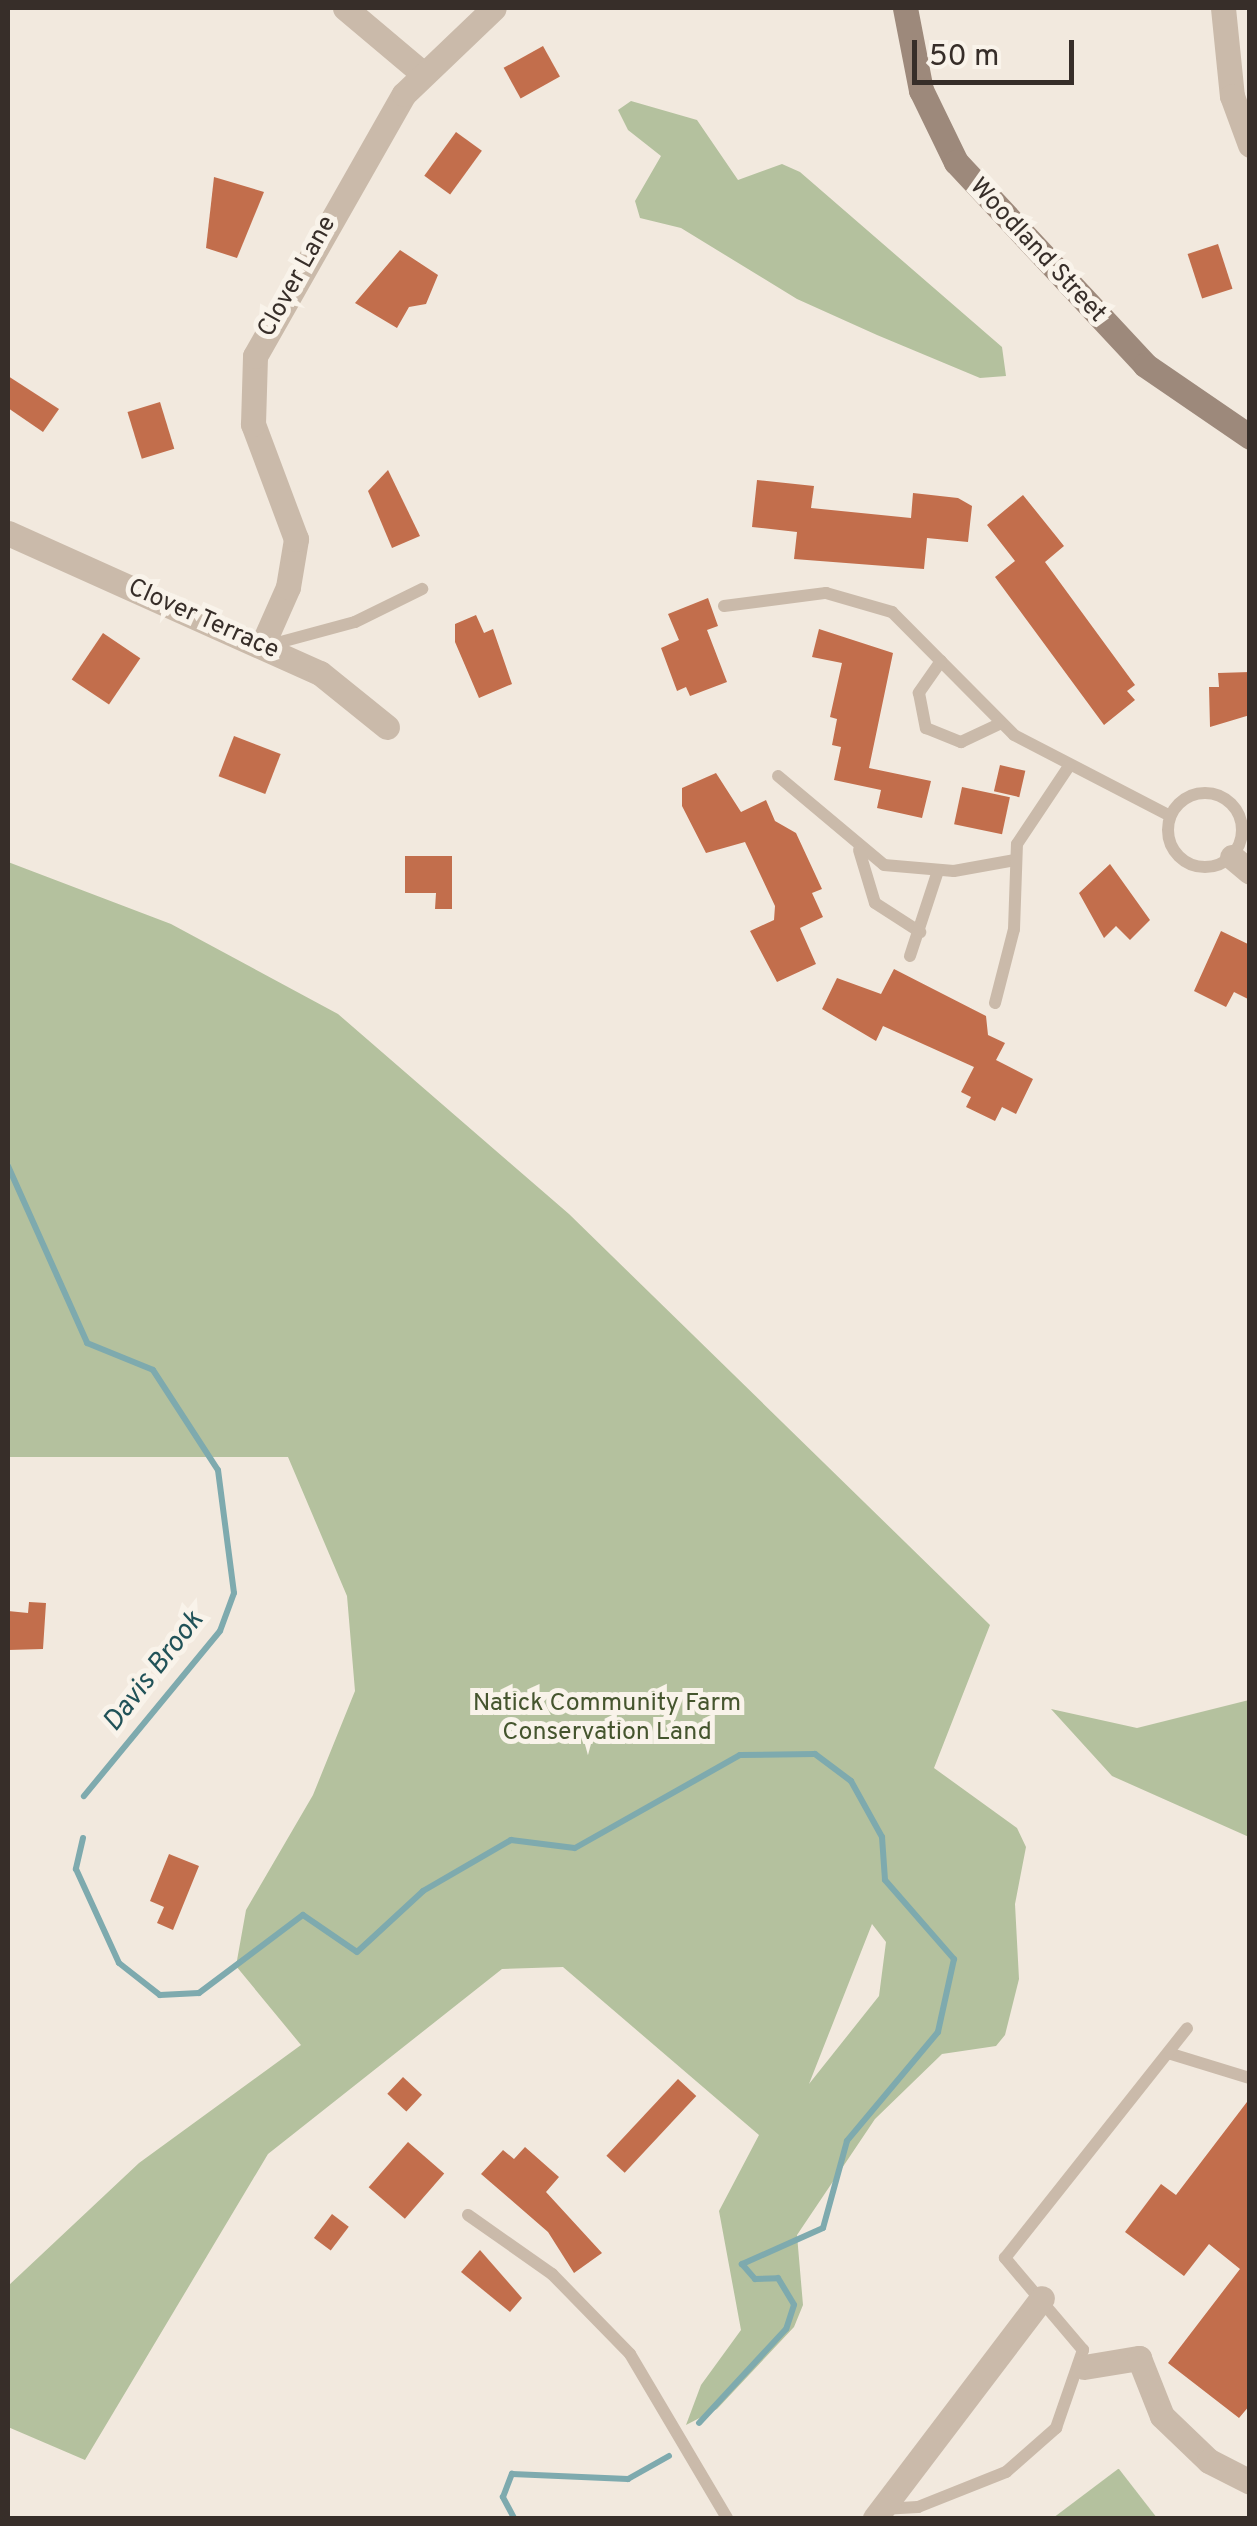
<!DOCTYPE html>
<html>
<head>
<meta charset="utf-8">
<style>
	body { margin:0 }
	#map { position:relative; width:1257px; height:2526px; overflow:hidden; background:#f2e9de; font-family:Overpass,sans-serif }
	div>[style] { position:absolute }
	.green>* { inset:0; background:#b4c19e }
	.stream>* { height:6px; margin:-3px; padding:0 3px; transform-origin:3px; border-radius:3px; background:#7eaaae }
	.building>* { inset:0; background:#c26e4c; transform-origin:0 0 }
	.lane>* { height:12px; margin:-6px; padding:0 6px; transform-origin:6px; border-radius:6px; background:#cabaaa }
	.lane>.ring { margin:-6px; padding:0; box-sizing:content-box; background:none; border:12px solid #cabaaa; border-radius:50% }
	.street>* { height:25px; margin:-12.5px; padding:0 12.5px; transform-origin:12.5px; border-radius:12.5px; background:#cabaaa }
	.secondary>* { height:25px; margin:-12.5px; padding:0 12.5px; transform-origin:12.5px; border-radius:12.5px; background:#9d897b }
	span { translate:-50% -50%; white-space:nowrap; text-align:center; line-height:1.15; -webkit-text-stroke:10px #f9f3ea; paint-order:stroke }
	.street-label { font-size:25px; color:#372e29 }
	.park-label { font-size:25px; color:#45552e }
	.water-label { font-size:28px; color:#205258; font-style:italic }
	.frame { position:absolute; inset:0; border:10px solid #372e29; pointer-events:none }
	.scale { position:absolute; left:912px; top:40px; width:162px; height:45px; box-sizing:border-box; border:5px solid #372e29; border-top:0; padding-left:12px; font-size:30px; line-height:35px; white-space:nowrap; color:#372e29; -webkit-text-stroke:8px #f9f3ea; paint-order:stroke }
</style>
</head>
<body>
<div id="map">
	<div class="green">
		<div style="clip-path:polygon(631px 101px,697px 120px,738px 180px,782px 164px,800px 172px,1002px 347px,1006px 376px,980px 378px,877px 335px,797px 299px,681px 228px,640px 218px,635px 201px,661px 156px,628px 130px,618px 110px)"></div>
		<div style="clip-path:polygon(evenodd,8px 862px,171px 924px,338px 1014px,569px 1214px,990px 1625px,934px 1768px,1017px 1828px,1026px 1847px,1015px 1904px,1019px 1979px,1005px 2035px,996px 2046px,942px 2054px,875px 2119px,797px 2235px,803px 2305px,794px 2327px,717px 2409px,686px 2425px,701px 2385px,741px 2330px,719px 2211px,759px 2135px,563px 1967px,502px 1969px,268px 2154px,85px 2460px,8px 2427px,8px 2286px,139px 2163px,301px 2045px,236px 1966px,246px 1910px,313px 1795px,355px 1691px,347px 1596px,288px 1457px,8px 1457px,8px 862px,872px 1924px,886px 1942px,879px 1996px,809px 2084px,872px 1924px)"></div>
		<div style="clip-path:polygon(1249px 1700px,1249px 1837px,1112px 1776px,1051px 1709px,1137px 1728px)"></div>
		<div style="clip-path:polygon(1119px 2469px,1157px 2518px,1053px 2518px,1118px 2469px)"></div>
	</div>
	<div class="stream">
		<div style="left:8px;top:1166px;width:194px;rotate:65.9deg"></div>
		<div style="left:87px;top:1343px;width:71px;rotate:22.2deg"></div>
		<div style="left:153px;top:1370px;width:119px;rotate:57deg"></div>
		<div style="left:218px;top:1470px;width:124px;rotate:82.6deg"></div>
		<div style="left:234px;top:1593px;width:40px;rotate:110.2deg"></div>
		<div style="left:220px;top:1631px;width:214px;rotate:129.5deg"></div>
		<div style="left:83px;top:1838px;width:32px;rotate:103deg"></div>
		<div style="left:76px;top:1869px;width:103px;rotate:65.4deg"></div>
		<div style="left:119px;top:1963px;width:52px;rotate:38deg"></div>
		<div style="left:160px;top:1995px;width:39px;rotate:-3deg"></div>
		<div style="left:199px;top:1993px;width:130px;rotate:-36.9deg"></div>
		<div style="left:303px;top:1915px;width:65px;rotate:34.4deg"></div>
		<div style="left:357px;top:1952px;width:90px;rotate:-42.7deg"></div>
		<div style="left:423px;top:1891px;width:102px;rotate:-30.1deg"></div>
		<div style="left:511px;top:1840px;width:64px;rotate:7.1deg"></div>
		<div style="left:575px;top:1848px;width:189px;rotate:-29.4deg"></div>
		<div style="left:740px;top:1755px;width:75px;rotate:-0.8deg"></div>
		<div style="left:815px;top:1754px;width:45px;rotate:36.9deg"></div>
		<div style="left:851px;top:1781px;width:64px;rotate:61deg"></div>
		<div style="left:882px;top:1837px;width:43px;rotate:86deg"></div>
		<div style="left:885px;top:1880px;width:105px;rotate:48.9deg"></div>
		<div style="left:954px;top:1959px;width:75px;rotate:102.4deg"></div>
		<div style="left:938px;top:2032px;width:142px;rotate:129.9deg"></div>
		<div style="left:847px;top:2141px;width:90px;rotate:105.4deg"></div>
		<div style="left:823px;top:2228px;width:89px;rotate:156deg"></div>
		<div style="left:742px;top:2264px;width:20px;rotate:49deg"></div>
		<div style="left:755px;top:2279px;width:23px;rotate:-2deg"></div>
		<div style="left:778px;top:2278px;width:31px;rotate:59deg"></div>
		<div style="left:794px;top:2305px;width:25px;rotate:108deg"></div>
		<div style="left:786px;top:2329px;width:128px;rotate:132.8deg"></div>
		<div style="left:514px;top:2518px;width:24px;rotate:-118deg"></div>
		<div style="left:503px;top:2497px;width:25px;rotate:-69deg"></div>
		<div style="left:512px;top:2474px;width:116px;rotate:2.5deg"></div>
		<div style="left:628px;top:2479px;width:47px;rotate:-29.3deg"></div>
	</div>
	<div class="building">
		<div style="left:543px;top:46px;width:35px;height:45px;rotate:61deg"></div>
		<div style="left:456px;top:132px;width:32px;height:54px;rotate:36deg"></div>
		<div style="clip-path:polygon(214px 177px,264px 192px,237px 258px,206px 248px)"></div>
		<div style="left:1218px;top:244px;width:47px;height:32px;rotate:72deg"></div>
		<div style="clip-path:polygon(400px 250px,438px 275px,426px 304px,409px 307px,397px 328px,355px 303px)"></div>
		<div style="clip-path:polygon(8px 376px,59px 409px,43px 432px,8px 408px)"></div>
		<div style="left:160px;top:402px;width:49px;height:34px;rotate:73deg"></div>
		<div style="clip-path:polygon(388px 470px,420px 536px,392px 548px,368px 491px)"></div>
		<div style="clip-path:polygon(757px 480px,814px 486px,811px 508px,911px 518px,913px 493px,958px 498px,972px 506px,968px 542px,927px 538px,924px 569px,794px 559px,797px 532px,752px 527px)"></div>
		<div style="clip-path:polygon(1023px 495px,1064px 546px,1045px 562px,1135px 685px,1127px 691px,1135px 700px,1104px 725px,995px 577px,1015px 561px,987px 525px)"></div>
		<div style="clip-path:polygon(708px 598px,718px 626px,707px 630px,727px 682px,690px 696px,686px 687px,677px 691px,661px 648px,679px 640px,668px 614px)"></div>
		<div style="clip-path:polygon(476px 615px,484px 633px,493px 629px,512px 684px,479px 698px,455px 642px,455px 624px)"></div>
		<div style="clip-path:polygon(819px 629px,893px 653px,869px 768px,931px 781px,922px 818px,877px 808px,881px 790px,834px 780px,841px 747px,832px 745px,837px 719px,830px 717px,842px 663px,812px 657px)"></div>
		<div style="left:103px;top:633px;width:45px;height:56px;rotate:34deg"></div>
		<div style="clip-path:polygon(1250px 672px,1250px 715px,1210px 727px,1209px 687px,1219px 687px,1218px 673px)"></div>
		<div style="left:234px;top:736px;width:50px;height:43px;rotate:21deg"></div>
		<div style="left:1000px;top:765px;width:26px;height:27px;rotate:13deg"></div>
		<div style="clip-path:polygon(716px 773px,741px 812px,766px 800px,775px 821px,796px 833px,822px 889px,812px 893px,823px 917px,800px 928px,816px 964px,777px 982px,750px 931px,774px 920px,775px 906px,745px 842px,706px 853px,682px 806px,682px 788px)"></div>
		<div style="left:962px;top:787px;width:49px;height:38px;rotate:12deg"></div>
		<div style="clip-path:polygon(405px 856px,452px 856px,452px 909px,435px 909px,436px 893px,405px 893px)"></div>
		<div style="clip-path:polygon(1110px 864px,1150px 920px,1130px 940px,1116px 926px,1104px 938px,1079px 893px)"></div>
		<div style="clip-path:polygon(1221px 931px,1250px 945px,1250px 1000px,1234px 992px,1226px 1007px,1194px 991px)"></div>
		<div style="clip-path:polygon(894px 969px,986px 1016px,988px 1035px,1005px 1043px,996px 1060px,1033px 1079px,1016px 1114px,1002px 1107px,995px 1121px,966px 1107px,971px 1097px,961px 1092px,974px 1067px,883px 1026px,876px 1041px,822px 1009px,837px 978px,881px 994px)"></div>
		<div style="clip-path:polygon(29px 1602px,46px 1603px,43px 1649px,8px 1650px,8px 1611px,28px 1613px)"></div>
		<div style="clip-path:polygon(169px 1854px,199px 1866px,173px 1930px,157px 1923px,164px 1907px,150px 1901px)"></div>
		<div style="left:403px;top:2077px;width:26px;height:23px;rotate:43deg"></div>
		<div style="left:678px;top:2079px;width:25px;height:105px;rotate:43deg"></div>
		<div style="clip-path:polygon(1250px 2098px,1250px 2405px,1239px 2418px,1168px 2363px,1240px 2269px,1209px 2244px,1184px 2276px,1125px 2232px,1161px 2184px,1176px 2195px)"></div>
		<div style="left:408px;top:2142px;width:48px;height:60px;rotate:41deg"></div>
		<div style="clip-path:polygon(525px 2147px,559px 2177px,546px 2192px,602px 2253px,574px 2273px,548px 2232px,481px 2174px,503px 2150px,514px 2159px)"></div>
		<div style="left:332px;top:2214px;width:21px;height:30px;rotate:37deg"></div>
		<div style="clip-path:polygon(480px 2250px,522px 2298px,510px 2312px,461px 2272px)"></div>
	</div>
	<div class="lane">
		<div style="left:724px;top:606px;width:103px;rotate:-7.3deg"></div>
		<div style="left:826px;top:593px;width:69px;rotate:16.1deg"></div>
		<div style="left:892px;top:612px;width:173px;rotate:45.2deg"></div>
		<div style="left:1014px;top:735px;width:176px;rotate:27.4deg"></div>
		<div style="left:266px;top:646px;width:92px;rotate:-15.1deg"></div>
		<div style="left:355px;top:622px;width:75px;rotate:-26.2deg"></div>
		<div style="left:941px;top:661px;width:39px;rotate:125deg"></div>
		<div style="left:919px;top:693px;width:36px;rotate:79deg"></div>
		<div style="left:926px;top:728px;width:38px;rotate:22deg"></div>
		<div style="left:961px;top:742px;width:42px;rotate:-25.3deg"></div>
		<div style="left:778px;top:776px;width:138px;rotate:40deg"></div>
		<div style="left:884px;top:865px;width:70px;rotate:4.9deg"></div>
		<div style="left:954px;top:871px;width:62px;rotate:-10.2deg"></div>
		<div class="ring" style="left:1168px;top:793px;width:62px;height:62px"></div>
		<div style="left:859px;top:850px;width:55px;rotate:73.2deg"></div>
		<div style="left:875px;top:903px;width:54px;rotate:32.8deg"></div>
		<div style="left:910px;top:956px;width:89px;rotate:-71.8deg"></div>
		<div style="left:995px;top:1003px;width:76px;rotate:-75.6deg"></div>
		<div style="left:1014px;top:929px;width:85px;rotate:-88deg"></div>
		<div style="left:1017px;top:844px;width:94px;rotate:-56.3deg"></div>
		<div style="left:1168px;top:2053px;width:86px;rotate:17deg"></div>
		<div style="left:468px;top:2215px;width:103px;rotate:35.1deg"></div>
		<div style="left:552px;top:2274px;width:112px;rotate:45.7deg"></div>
		<div style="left:630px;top:2354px;width:191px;rotate:59.4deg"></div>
		<div style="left:882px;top:2509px;width:36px;rotate:-3deg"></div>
		<div style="left:918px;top:2507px;width:95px;rotate:-21.7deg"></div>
		<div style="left:1006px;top:2472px;width:67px;rotate:-41.3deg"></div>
		<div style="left:1056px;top:2428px;width:83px;rotate:-70.9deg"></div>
		<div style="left:1083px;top:2350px;width:121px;rotate:-130.3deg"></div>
		<div style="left:1005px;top:2258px;width:293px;rotate:-51.6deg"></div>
	</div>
	<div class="street">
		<div style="left:345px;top:8px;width:99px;rotate:40.1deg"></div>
		<div style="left:1223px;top:8px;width:88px;rotate:84.2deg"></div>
		<div style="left:1232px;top:96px;width:52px;rotate:69.8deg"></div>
		<div style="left:8px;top:533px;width:342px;rotate:24.2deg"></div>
		<div style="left:320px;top:673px;width:86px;rotate:38.9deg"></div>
		<div style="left:262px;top:646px;width:64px;rotate:-66.2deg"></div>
		<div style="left:288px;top:587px;width:49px;rotate:-80.5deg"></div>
		<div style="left:296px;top:539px;width:123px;rotate:-110.5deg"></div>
		<div style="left:253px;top:424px;width:68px;rotate:-88.3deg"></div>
		<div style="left:255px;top:356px;width:301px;rotate:-60.4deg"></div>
		<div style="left:404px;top:94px;width:124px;rotate:-43.7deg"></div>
		<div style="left:1232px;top:857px;width:23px;rotate:40deg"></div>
		<div style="left:1084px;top:2367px;width:56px;rotate:-9.3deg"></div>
		<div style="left:1139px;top:2358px;width:62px;rotate:68.4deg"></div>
		<div style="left:1162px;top:2416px;width:65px;rotate:43.8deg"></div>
		<div style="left:1209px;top:2461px;width:46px;rotate:27.1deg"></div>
		<div style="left:875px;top:2518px;width:276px;rotate:-52.8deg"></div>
	</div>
	<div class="secondary">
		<div style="left:905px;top:8px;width:84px;rotate:79deg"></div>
		<div style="left:921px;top:90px;width:80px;rotate:64.1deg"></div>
		<div style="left:956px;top:162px;width:277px;rotate:47deg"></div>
		<div style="left:1145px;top:365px;width:127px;rotate:34.4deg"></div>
	</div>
	<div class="street-label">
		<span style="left:1037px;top:251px;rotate:47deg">Woodland Street</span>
		<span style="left:298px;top:277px;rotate:-61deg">Clover Lane</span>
		<span style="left:203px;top:620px;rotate:24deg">Clover Terrace</span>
	</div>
	<div class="park-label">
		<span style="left:607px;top:1719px">Natick Community Farm<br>Conservation Land</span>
	</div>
	<div class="water-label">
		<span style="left:154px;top:1672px;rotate:-52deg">Davis Brook</span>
	</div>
	<div class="frame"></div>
	<div class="scale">50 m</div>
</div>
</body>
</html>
